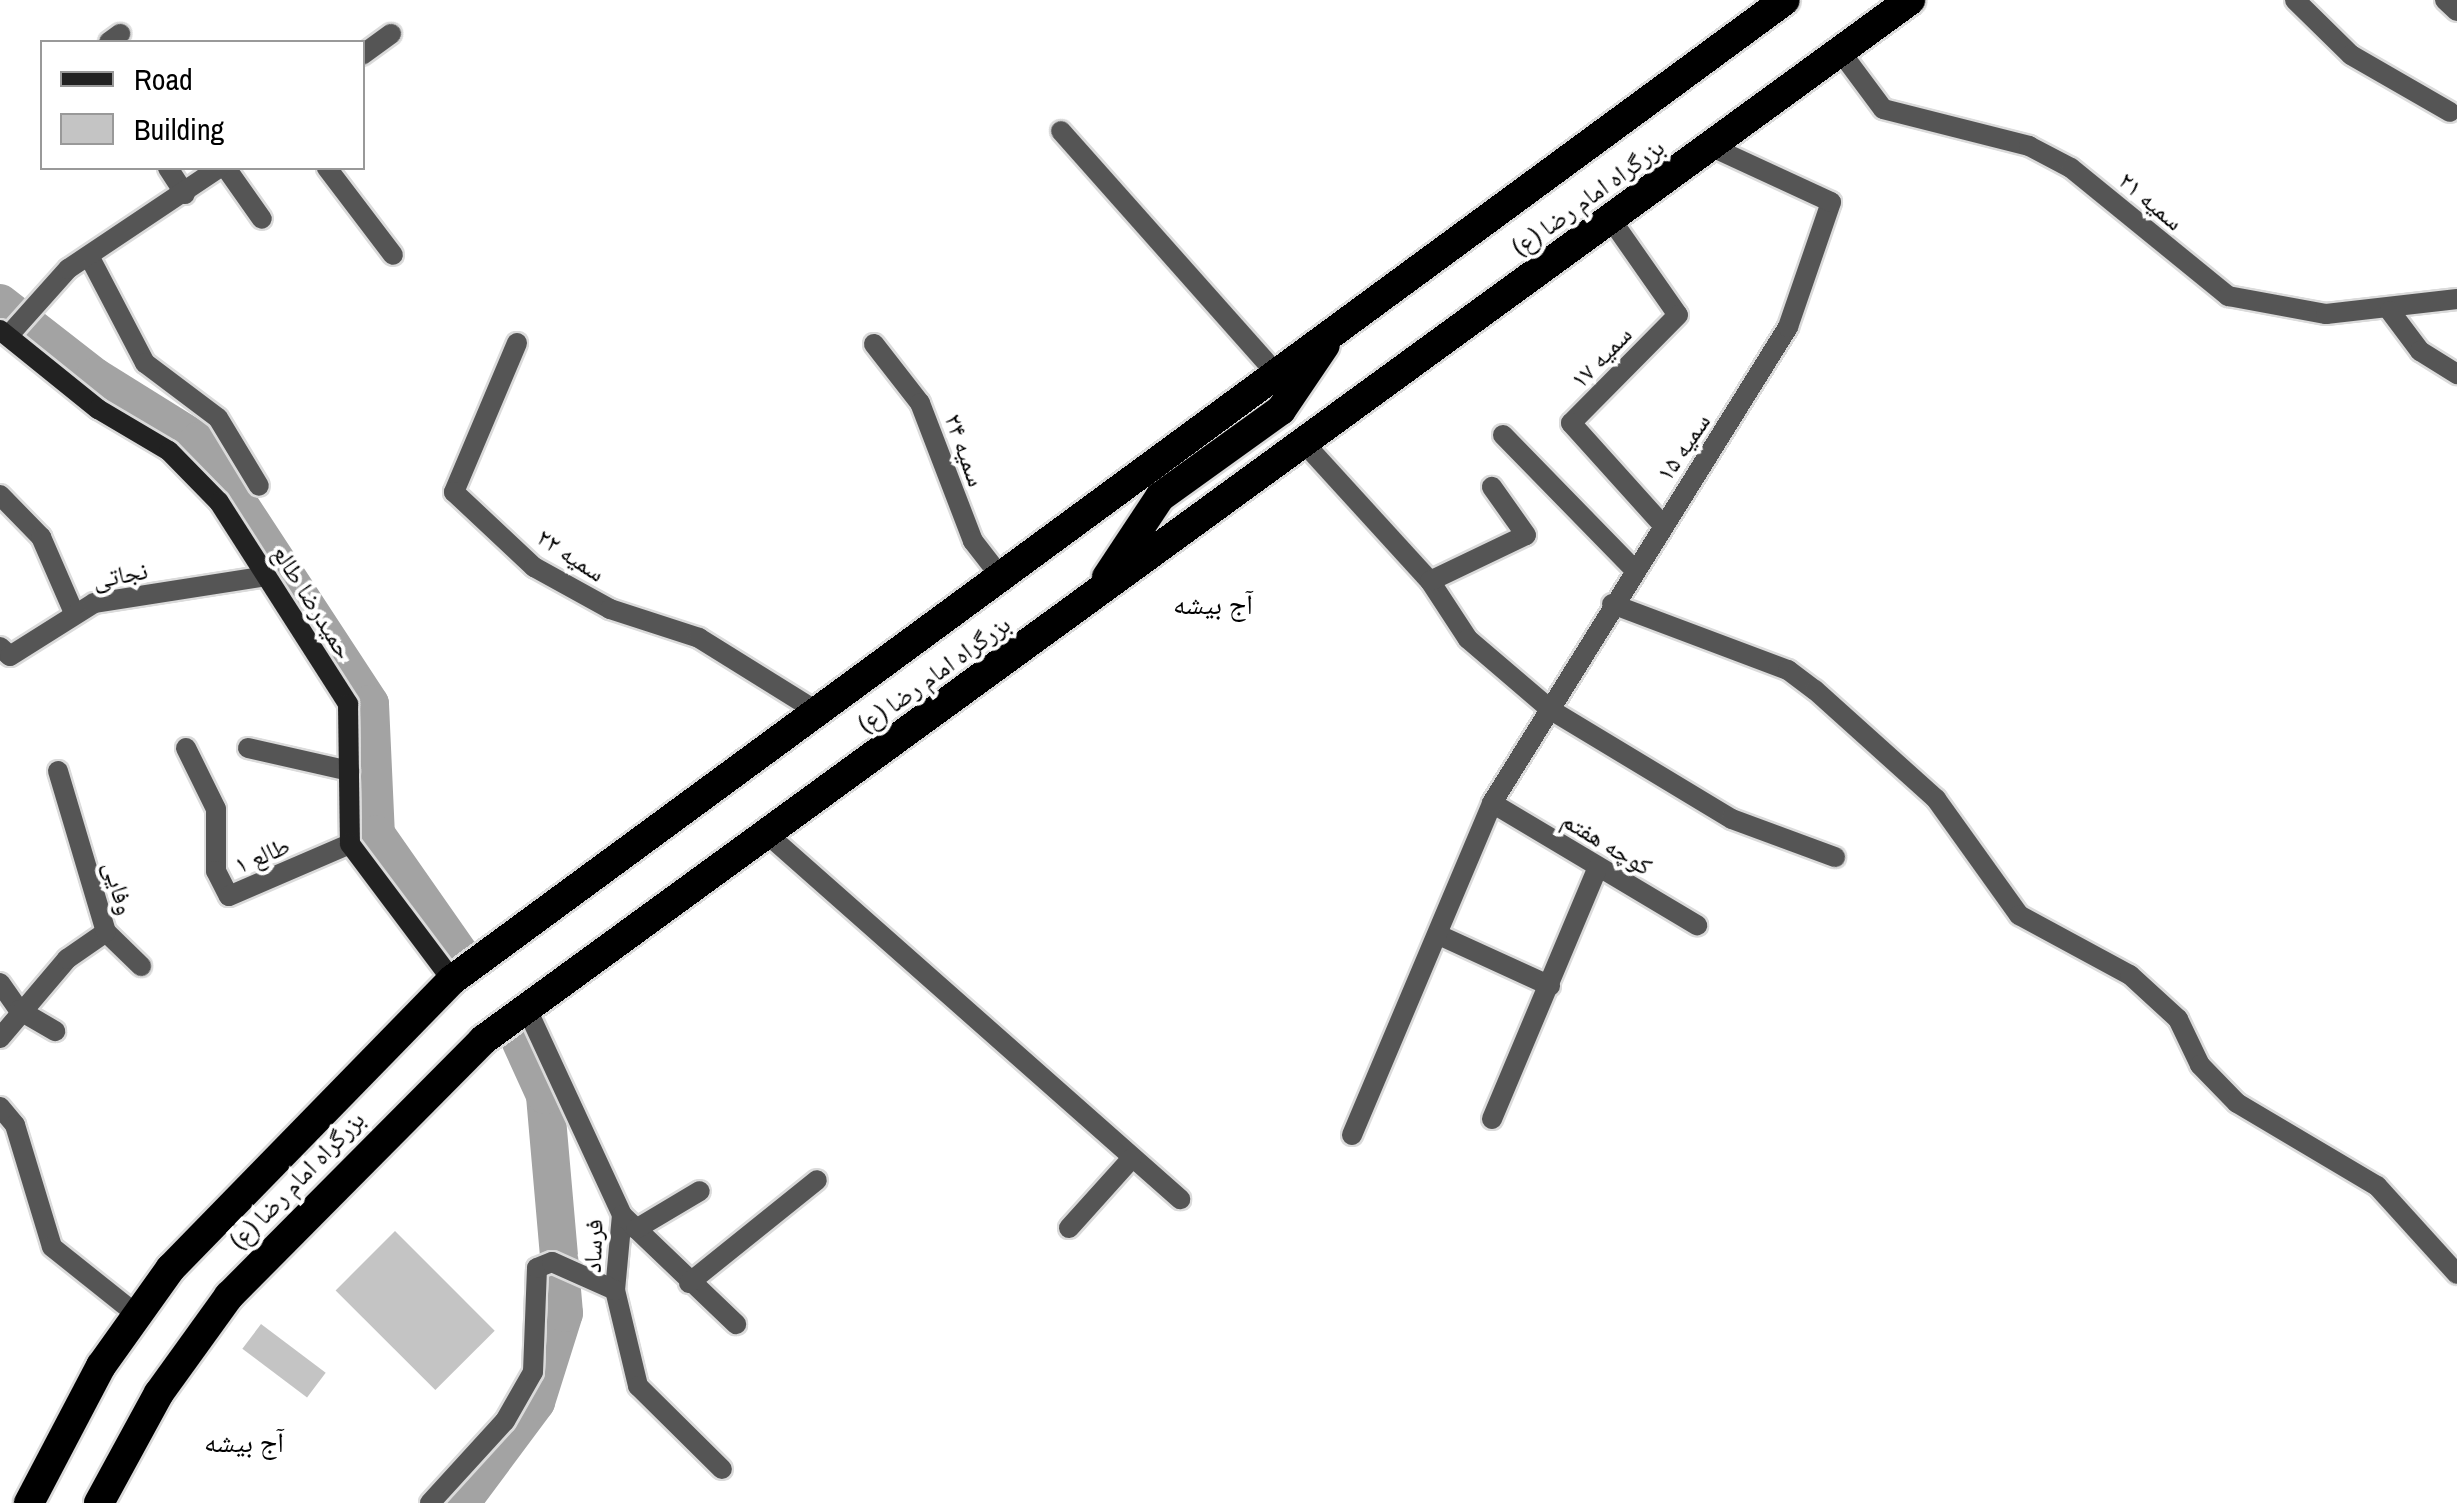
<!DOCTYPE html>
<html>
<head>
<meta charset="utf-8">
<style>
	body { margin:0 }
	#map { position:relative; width:2457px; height:1503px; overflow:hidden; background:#fff; font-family:"Archivo Narrow","Noto Naskh Arabic",sans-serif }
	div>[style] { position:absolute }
	.river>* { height:38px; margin:-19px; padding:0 19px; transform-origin:19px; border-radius:19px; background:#a3a3a3 }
	.building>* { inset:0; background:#c4c4c4; transform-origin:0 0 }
	.roads { filter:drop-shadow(2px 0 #dbdbdb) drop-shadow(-2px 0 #dbdbdb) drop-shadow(0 2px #dbdbdb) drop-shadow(0 -2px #dbdbdb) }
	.street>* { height:20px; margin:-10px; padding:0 10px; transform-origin:10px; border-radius:10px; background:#555 }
	.secondary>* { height:20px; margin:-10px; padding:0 10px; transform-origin:10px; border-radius:10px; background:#222 }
	.highway>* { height:30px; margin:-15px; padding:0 15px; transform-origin:15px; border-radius:15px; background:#000 }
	span { translate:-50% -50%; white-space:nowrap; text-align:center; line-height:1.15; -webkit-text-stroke:8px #fff; paint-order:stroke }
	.street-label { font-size:25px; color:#000 }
	.neighbourhood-label { font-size:28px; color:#000 }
	.legend { position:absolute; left:40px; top:40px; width:325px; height:130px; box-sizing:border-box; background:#fff; border:2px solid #999; margin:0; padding:12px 18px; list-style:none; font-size:30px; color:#000 }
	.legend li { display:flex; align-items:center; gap:20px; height:50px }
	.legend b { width:50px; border:2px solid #999 }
</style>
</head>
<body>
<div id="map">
	<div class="river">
		<div style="left:0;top:303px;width:120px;rotate:37.9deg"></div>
		<div style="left:95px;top:377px;width:121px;rotate:31.9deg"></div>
		<div style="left:198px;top:441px;width:314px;rotate:56.8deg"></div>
		<div style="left:370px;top:704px;width:130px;rotate:87.4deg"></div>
		<div style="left:376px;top:834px;width:149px;rotate:55.1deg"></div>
		<div style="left:461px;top:1503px;width:126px;rotate:-53.4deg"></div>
		<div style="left:536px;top:1402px;width:93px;rotate:-72.5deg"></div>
		<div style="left:564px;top:1313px;width:219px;rotate:-95deg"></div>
		<div style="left:545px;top:1095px;width:75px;rotate:-114.5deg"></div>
	</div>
	<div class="building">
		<div style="left:395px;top:1231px;width:141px;height:84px;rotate:45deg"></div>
		<div style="left:261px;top:1324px;width:81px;height:31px;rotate:37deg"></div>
	</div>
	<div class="roads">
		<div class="street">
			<div style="left:2295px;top:0;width:78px;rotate:44.5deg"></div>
			<div style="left:2351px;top:55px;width:114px;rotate:29.9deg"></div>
			<div style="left:2445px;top:0;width:16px;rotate:43deg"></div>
			<div style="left:109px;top:42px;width:14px;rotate:-36deg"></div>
			<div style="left:1840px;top:51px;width:72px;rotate:53.4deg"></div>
			<div style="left:1883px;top:109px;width:151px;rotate:14.2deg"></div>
			<div style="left:2029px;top:146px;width:47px;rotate:27.6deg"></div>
			<div style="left:2071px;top:168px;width:203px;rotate:39.2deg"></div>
			<div style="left:2228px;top:296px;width:100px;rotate:10.4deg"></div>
			<div style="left:2326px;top:314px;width:132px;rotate:-6.5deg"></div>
			<div style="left:362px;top:55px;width:36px;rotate:-36deg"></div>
			<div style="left:1061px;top:131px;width:325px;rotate:48.4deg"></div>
			<div style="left:168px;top:168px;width:31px;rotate:57deg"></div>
			<div style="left:226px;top:168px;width:62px;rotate:54.8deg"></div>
			<div style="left:327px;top:168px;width:109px;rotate:52.8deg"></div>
			<div style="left:1610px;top:218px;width:118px;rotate:55deg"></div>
			<div style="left:1678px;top:315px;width:152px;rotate:134.7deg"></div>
			<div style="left:1571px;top:423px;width:135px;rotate:48deg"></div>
			<div style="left:89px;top:256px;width:121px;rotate:62.4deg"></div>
			<div style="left:145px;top:363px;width:91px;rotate:37deg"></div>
			<div style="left:218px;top:418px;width:79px;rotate:58.9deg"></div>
			<div style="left:2390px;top:311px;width:50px;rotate:53.1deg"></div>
			<div style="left:2420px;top:351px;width:44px;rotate:31.9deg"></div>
			<div style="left:9px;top:335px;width:89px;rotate:-48.2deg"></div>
			<div style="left:68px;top:269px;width:182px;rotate:-33.8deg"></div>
			<div style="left:517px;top:343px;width:162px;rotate:112.9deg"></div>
			<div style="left:454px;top:492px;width:110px;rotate:43.2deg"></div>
			<div style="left:534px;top:567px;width:87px;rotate:28.9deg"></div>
			<div style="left:610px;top:609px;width:94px;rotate:18deg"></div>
			<div style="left:699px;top:638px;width:140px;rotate:31.9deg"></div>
			<div style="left:874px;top:344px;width:75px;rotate:52.1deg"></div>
			<div style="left:920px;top:403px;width:148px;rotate:69deg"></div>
			<div style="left:973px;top:541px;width:46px;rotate:52.1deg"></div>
			<div style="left:1503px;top:435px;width:186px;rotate:45.7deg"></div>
			<div style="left:1303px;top:442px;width:188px;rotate:47.6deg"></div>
			<div style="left:1430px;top:581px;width:69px;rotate:56.8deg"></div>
			<div style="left:1468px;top:639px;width:109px;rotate:40.5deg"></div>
			<div style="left:1551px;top:710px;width:211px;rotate:31.1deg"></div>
			<div style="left:1732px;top:819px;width:110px;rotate:20.3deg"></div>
			<div style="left:0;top:495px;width:59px;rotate:45.7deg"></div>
			<div style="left:41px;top:537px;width:83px;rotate:66.5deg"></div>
			<div style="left:1430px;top:581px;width:106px;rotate:-25.6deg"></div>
			<div style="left:1526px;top:535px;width:59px;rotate:-125.3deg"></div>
			<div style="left:1612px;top:604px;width:188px;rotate:20.6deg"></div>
			<div style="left:1788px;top:670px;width:34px;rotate:37deg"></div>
			<div style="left:1815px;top:690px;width:163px;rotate:42deg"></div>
			<div style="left:1936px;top:799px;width:143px;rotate:54.4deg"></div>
			<div style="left:2019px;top:915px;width:126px;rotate:28.4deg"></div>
			<div style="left:2130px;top:975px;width:65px;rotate:42.5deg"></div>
			<div style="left:2178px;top:1019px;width:51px;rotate:64.4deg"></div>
			<div style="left:2200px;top:1065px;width:53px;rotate:45.8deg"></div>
			<div style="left:2237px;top:1103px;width:163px;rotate:30.7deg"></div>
			<div style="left:2377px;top:1186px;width:119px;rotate:47.7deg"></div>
			<div style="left:0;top:647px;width:13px;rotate:42deg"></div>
			<div style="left:10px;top:656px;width:99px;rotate:-32.2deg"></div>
			<div style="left:94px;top:603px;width:174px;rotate:-8.9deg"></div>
			<div style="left:186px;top:748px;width:68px;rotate:63.8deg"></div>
			<div style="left:216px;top:809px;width:62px;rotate:90deg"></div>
			<div style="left:216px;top:871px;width:28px;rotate:63deg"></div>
			<div style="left:229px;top:896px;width:132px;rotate:-23.3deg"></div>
			<div style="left:248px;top:748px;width:104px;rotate:12.8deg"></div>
			<div style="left:1492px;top:803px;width:239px;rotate:30.8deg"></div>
			<div style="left:766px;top:833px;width:553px;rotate:41.48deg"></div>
			<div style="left:106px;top:932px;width:49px;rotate:44.2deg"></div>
			<div style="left:1441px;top:936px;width:120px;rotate:24.6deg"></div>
			<div style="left:0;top:983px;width:33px;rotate:55deg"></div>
			<div style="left:19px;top:1010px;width:42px;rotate:30.3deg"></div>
			<div style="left:526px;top:1007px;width:229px;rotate:65.2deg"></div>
			<div style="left:622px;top:1215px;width:75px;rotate:95.3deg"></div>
			<div style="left:615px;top:1290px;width:99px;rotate:76.5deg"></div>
			<div style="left:638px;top:1386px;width:118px;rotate:44.7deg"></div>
			<div style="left:0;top:1038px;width:104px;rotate:-49.7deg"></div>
			<div style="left:67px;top:959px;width:47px;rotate:-34.7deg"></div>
			<div style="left:106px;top:932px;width:168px;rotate:-106.6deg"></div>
			<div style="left:0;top:1107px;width:23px;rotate:50deg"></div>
			<div style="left:15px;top:1125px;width:127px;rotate:73.1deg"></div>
			<div style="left:52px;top:1247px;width:107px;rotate:38.6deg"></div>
			<div style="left:1492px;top:1119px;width:273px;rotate:-67.2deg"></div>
			<div style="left:1352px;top:1135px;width:360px;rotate:-67.1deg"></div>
			<div style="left:1492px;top:803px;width:561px;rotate:-58.12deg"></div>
			<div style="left:1788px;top:327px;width:132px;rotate:-71deg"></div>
			<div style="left:1831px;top:202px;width:133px;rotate:-155.2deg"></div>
			<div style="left:622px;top:1215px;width:158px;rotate:43.7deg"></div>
			<div style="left:1069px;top:1228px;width:94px;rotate:-48deg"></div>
			<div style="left:636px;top:1229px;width:74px;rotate:-30.7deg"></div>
			<div style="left:689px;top:1283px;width:164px;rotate:-38.8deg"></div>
			<div style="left:430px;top:1503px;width:111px;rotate:-47.6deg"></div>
			<div style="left:505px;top:1421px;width:56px;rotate:-60.3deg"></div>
			<div style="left:533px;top:1372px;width:104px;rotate:-87.8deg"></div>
			<div style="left:537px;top:1268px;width:16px;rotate:-22deg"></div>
			<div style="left:552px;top:1262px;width:69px;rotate:24deg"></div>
		</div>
		<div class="secondary">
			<div style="left:0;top:330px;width:126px;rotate:38.9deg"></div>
			<div style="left:98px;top:409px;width:82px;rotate:30.6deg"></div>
			<div style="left:169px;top:451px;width:71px;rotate:45.6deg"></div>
			<div style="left:219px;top:502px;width:240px;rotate:57.4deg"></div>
			<div style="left:348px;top:704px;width:140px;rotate:89.2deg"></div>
			<div style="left:350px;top:844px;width:170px;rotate:53.1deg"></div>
		</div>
		<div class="highway">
			<div style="left:1107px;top:577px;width:96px;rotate:-56.5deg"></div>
			<div style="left:1160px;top:497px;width:149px;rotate:-35.7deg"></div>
			<div style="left:1281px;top:410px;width:78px;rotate:-55.9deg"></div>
			<div style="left:29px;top:1503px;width:155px;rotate:-62.3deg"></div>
			<div style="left:101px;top:1366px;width:120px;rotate:-54.5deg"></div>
			<div style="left:171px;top:1268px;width:402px;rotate:-45.7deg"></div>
			<div style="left:452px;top:980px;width:1654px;rotate:-36.32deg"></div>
			<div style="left:99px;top:1503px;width:125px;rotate:-61.4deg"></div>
			<div style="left:159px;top:1393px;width:120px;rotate:-54.2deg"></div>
			<div style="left:229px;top:1296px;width:361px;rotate:-45.2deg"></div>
			<div style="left:483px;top:1040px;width:1766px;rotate:-36.08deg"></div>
		</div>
	</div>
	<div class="street-label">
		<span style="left:1588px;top:197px;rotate:-36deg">بزرگراه امام رضا (ع)</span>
		<span style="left:2151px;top:201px;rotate:40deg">سمیه ۲۱</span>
		<span style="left:1601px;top:357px;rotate:-46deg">سمیه ۱۷</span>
		<span style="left:1683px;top:447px;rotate:-56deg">سمیه ۱۵</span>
		<span style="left:965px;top:450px;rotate:70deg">سمیه ۲۴</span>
		<span style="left:571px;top:555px;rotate:33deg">سمیه ۲۲</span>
		<span style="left:120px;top:575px;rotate:-11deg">نجاتی</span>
		<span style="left:313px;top:602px;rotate:58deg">حمیدرضا طالع</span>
		<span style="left:934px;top:674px;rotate:-36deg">بزرگراه امام رضا (ع)</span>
		<span style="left:1607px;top:843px;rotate:31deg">کوچه هفتم</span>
		<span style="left:262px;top:855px;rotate:-23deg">طالع ۱</span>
		<span style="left:119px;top:888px;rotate:74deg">وفایی</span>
		<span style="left:297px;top:1180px;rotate:-46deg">بزرگراه امام رضا (ع)</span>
		<span style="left:593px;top:1246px;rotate:-88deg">فرساد</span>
	</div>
	<div class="neighbourhood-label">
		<span style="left:1213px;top:604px">آج بیشه</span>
		<span style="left:244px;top:1442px">آج بیشه</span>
	</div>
	<ul class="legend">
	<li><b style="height:12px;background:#222"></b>Road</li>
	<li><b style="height:28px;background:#c4c4c4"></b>Building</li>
	</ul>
</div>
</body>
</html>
